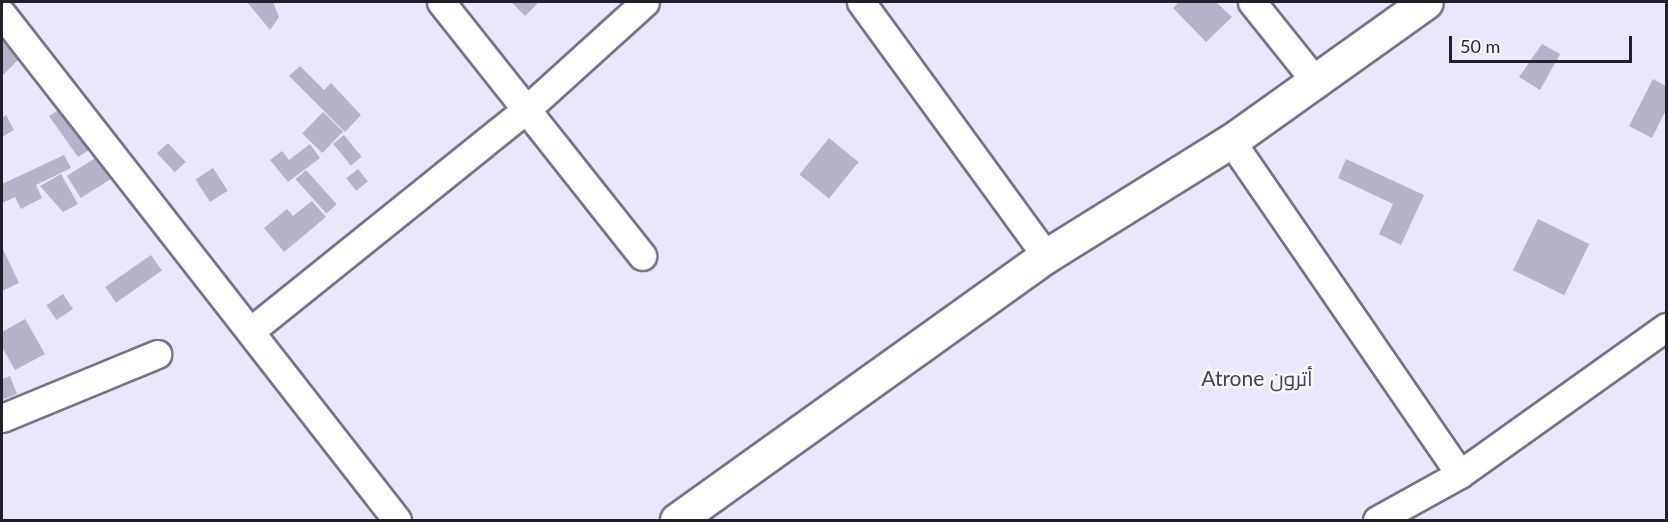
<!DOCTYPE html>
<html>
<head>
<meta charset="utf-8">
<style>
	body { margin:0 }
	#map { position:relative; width:1668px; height:522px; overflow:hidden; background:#ece6fd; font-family:Lato,Cairo,sans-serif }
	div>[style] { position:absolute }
	.building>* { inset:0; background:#b8b1cb; transform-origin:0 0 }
	.roads { filter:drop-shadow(2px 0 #78718a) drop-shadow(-2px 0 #78718a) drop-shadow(0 2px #78718a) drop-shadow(0 -2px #78718a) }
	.minor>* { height:27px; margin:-13.5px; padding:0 13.5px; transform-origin:13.5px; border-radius:13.5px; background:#fff }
	.tertiary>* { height:33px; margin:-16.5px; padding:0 16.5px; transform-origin:16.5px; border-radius:16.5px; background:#fff }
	span { translate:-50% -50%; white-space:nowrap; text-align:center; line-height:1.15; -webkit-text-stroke:5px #f7f6fc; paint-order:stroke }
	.neighbourhood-label { font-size:21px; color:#464056 }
	.frame { position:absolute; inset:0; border:3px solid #221f2a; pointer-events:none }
	.scale { position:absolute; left:1449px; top:36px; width:183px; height:27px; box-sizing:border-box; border:3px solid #221f2a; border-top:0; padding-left:8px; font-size:18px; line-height:21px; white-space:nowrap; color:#221f2a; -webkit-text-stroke:4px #f7f6fc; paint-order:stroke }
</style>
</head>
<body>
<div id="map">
	<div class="building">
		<div style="clip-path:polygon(247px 2px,273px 2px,279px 17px,270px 30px)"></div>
		<div style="clip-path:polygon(511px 2px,539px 2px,525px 16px)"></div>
		<div style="clip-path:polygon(1179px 2px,1216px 2px,1232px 17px,1206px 42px,1173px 8px)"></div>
		<div style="clip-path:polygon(2px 37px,21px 57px,2px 76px)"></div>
		<div style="clip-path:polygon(1542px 44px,1560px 54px,1540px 90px,1519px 77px)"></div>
		<div style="clip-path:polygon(300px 66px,324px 90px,331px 83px,361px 115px,345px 132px,289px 76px)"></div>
		<div style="clip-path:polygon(1653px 79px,1666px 86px,1666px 110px,1652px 138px,1629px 126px)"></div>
		<div style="clip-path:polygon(70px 103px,96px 146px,78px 157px,49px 116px)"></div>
		<div style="left:323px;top:112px;width:28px;height:30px;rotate:44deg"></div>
		<div style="clip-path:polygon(6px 115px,14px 130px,2px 137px,2px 118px)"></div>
		<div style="left:344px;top:135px;width:28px;height:14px;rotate:51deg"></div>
		<div style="left:829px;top:138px;width:38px;height:47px;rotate:39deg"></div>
		<div style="left:168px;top:143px;width:26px;height:15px;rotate:47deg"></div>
		<div style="clip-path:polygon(310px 144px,320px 158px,288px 182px,270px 160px,282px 151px,289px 160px)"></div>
		<div style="left:105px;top:152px;width:26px;height:45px;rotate:58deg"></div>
		<div style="clip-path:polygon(64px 155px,71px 168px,36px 185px,42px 198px,21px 209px,15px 197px,2px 203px,2px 184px)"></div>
		<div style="clip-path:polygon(1346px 159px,1424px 195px,1401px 245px,1379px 234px,1393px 204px,1338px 178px)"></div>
		<div style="left:213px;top:168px;width:27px;height:21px;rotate:57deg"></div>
		<div style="left:358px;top:169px;width:16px;height:15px;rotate:52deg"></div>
		<div style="left:306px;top:170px;width:46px;height:14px;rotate:48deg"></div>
		<div style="clip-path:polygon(61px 174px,78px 204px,63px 212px,40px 186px)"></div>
		<div style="clip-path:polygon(312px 201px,326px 217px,284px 252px,264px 228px,287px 209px,293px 216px)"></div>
		<div style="left:1538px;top:219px;width:57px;height:57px;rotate:26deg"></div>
		<div style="clip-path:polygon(2px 247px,19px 283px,2px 291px)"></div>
		<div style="left:151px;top:255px;width:19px;height:56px;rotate:55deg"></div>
		<div style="left:63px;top:294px;width:18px;height:20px;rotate:56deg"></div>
		<div style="clip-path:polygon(25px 319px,45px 354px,15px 370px,2px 347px,2px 332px)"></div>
		<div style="clip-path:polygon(10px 376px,17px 394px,2px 400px,2px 379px)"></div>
	</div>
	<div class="roads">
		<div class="minor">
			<div style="left:441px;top:2px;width:324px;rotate:51.6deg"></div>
			<div style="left:861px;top:2px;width:314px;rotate:53.9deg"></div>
			<div style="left:1252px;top:2px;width:104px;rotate:51.3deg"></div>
			<div style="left:2px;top:14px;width:642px;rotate:52.02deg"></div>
			<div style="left:1231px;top:141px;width:404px;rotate:55.5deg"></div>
			<div style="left:253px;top:329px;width:351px;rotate:-38.8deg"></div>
			<div style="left:527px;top:109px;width:159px;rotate:-42.2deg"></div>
			<div style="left:2px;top:418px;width:168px;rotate:-22.4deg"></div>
			<div style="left:1377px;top:520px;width:95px;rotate:-29deg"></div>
			<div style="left:1460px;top:474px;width:253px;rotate:-35.5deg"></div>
		</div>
		<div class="tertiary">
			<div style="left:677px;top:520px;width:454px;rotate:-35.6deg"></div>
			<div style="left:1046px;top:256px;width:218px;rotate:-31.9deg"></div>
			<div style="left:1231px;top:141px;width:239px;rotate:-35.5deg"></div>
		</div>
	</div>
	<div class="neighbourhood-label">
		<span style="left:1257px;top:378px">Atrone أترون</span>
	</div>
	<div class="frame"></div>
	<div class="scale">50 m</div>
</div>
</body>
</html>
